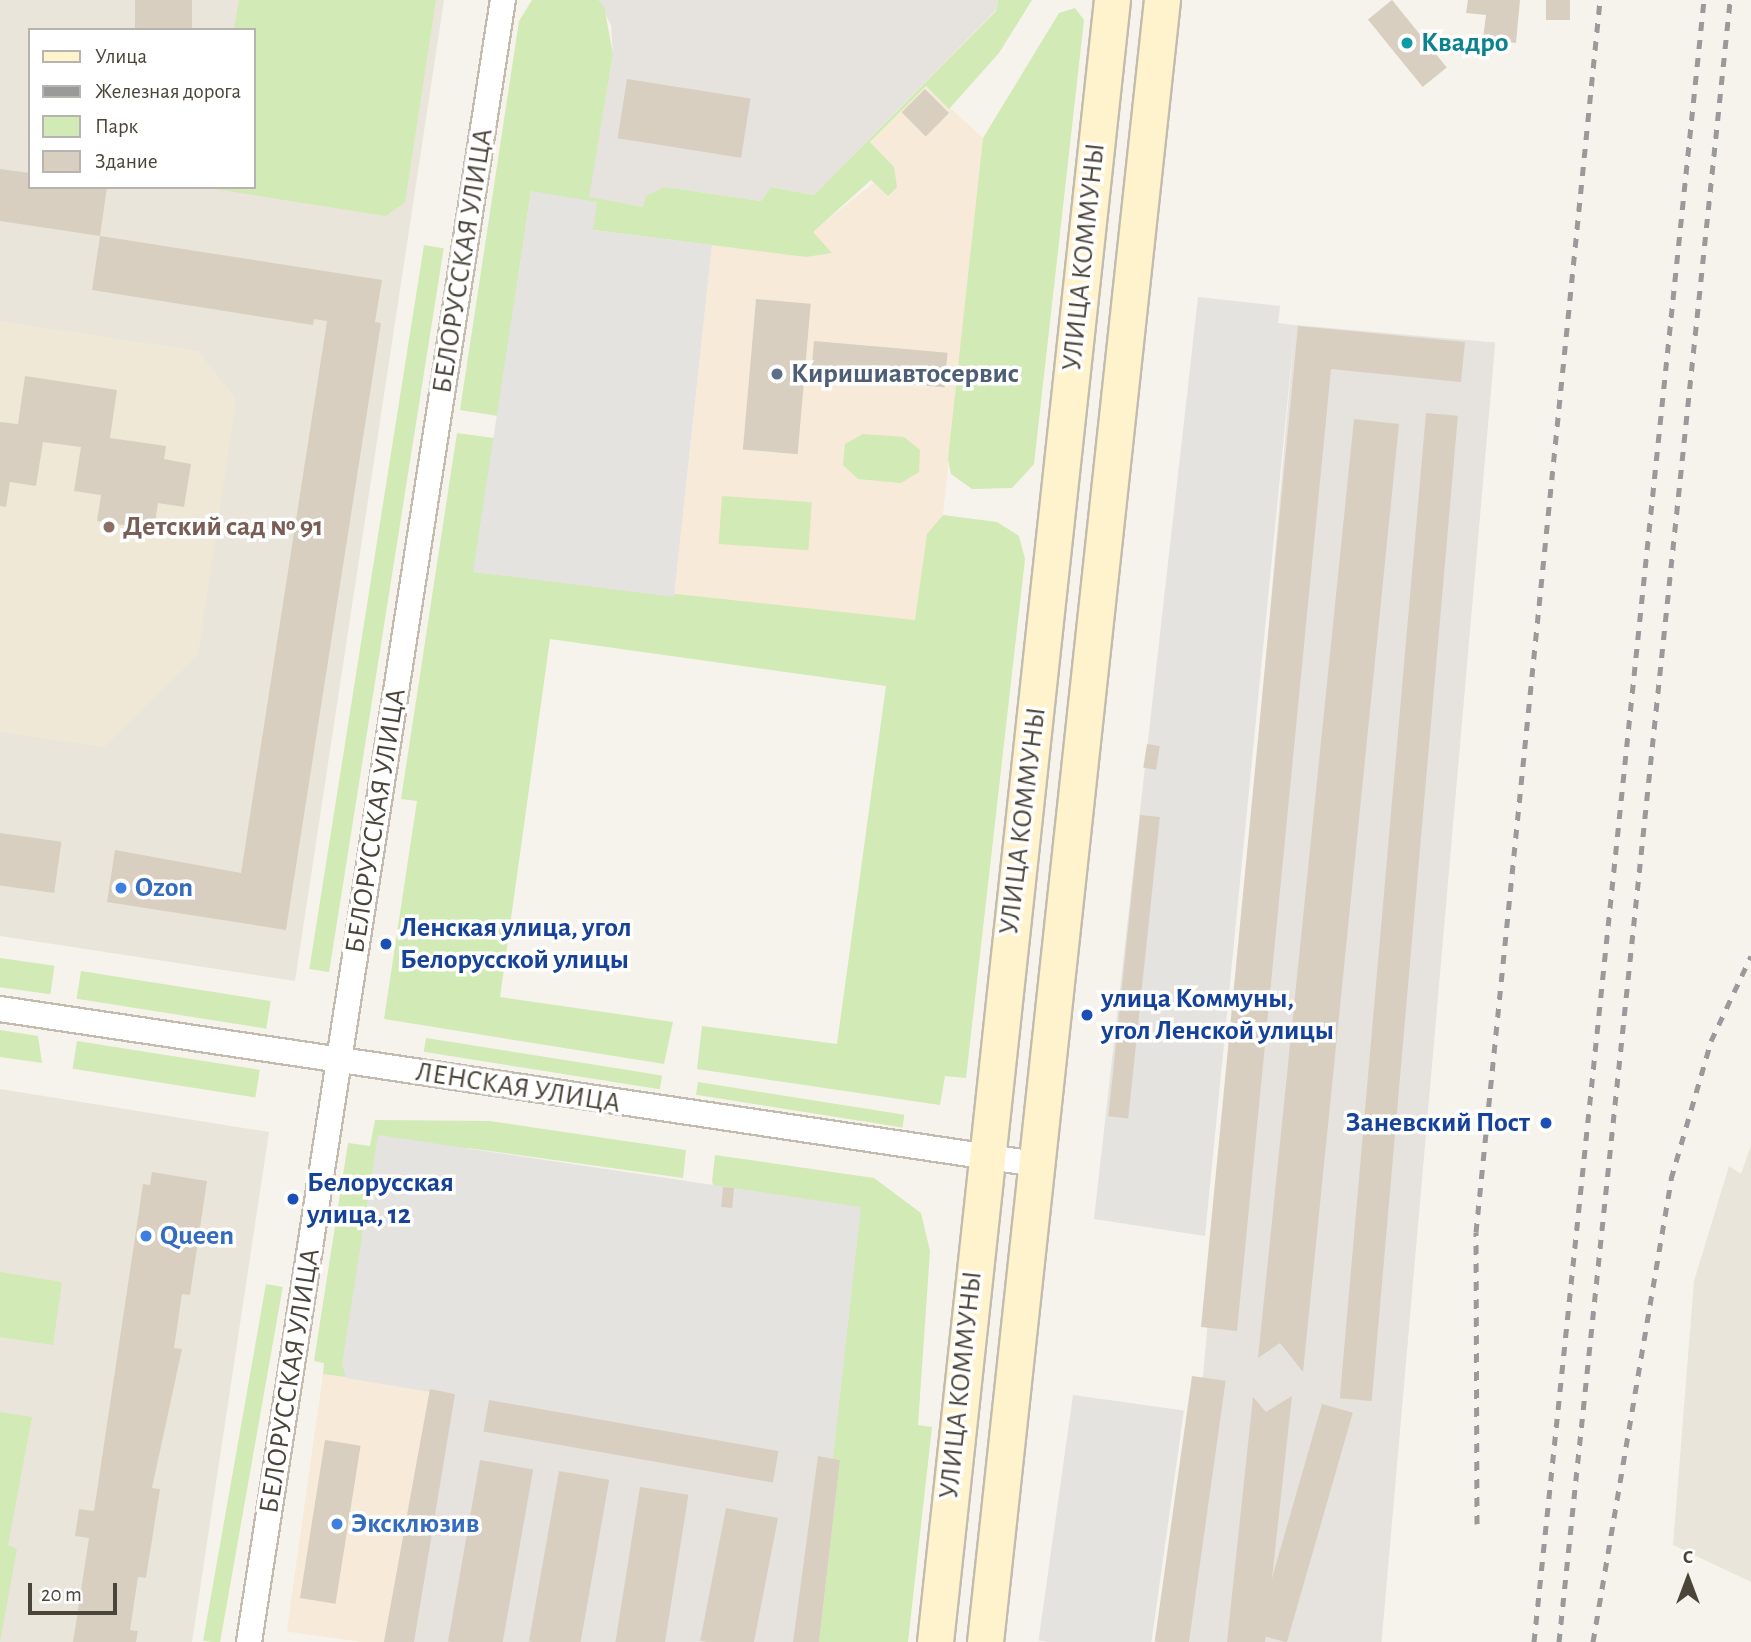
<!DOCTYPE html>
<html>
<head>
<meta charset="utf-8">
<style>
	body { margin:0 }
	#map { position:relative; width:1751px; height:1642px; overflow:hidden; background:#f6f3ec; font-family:"Alegreya Sans",sans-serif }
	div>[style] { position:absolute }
	.residential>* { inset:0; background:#eae5da }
	.commercial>* { inset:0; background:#f7ead8; transform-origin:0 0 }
	.industrial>* { inset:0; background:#e6e2dd; transform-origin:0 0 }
	.education>* { inset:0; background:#efe8d6 }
	.green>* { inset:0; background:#d2eab5; transform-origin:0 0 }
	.parking>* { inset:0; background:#e5e3e0; transform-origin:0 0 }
	.building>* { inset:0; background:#d8cfc1; transform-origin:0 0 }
	.roads { filter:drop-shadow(2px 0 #c2bbae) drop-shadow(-2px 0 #c2bbae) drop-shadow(0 2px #c2bbae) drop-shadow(0 -2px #c2bbae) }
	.street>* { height:24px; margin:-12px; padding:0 12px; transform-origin:12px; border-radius:12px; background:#fff }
	.secondary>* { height:35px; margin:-17.5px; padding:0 17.5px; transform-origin:17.5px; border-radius:17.5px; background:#fff3cd }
	.rail>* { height:5px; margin-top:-2.5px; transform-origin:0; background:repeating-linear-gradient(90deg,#9a9a9a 0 9px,transparent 0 18px) }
	.dots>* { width:19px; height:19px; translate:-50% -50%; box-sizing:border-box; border:4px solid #fff; border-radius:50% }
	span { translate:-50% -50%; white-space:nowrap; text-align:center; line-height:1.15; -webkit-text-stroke:7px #fff; paint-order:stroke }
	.culture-label { font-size:28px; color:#0d838f; font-weight:700 }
	.left { translate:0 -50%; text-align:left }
	.street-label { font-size:28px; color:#4b4439 }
	.service-label { font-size:28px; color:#4e5e75; font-weight:700 }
	.education-label { font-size:28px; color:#785e54; font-weight:700 }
	.shop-label { font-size:28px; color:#366cbe; font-weight:700 }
	.transit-label { font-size:28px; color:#164399; font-weight:700 }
	.right { translate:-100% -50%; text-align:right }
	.legend { position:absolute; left:28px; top:28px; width:228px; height:161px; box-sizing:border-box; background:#fff; border:2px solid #b7b4b0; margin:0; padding:9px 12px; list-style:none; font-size:21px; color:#4b4439 }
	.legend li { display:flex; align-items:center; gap:14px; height:35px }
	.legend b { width:35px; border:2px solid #b7b4b0 }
	.north { position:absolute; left:1653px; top:1544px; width:70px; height:70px; -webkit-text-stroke:5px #fff; paint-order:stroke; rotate:0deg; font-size:19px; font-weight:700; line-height:28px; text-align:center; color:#4b4439 }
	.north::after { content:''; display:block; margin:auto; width:24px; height:32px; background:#4b4439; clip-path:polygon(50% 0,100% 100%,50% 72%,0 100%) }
	.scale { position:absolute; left:28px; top:1583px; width:89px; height:32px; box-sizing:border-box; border:4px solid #4b4439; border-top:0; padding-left:9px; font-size:21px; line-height:24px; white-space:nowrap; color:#4b4439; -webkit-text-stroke:5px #fff; paint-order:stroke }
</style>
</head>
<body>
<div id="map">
	<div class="residential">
		<div style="clip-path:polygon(evenodd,0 0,444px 0,295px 981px,0 936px,0 0,30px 30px,254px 30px,254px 187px,30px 187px,30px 30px)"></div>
		<div style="clip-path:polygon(0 1089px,269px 1132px,192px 1642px,0 1642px)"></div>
		<div style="clip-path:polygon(1751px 1145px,1751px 1582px,1673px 1545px,1694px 1281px,1729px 1166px,1741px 1174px)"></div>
	</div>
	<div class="commercial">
		<div style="clip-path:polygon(evenodd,926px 86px,983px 138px,943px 515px,927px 534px,916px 620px,674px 597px,712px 245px,806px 257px,831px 253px,812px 232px,894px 167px,870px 142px,926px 86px,756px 299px,811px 304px,797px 454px,743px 448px,756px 299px,926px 86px,814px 342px,944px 388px,811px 376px,814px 342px)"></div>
		<div style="left:323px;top:1374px;width:108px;height:260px;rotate:8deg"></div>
	</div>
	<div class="industrial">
		<div style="clip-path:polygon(598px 0,998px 0,996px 10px,814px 195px,771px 187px,761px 201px,665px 187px,644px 207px,588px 198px,613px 55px,611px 25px)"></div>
		<div style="left:1295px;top:325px;width:201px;height:1324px;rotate:5deg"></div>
		<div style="clip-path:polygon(430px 1389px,840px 1460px,819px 1642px,384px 1642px)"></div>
	</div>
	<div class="education">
		<div style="clip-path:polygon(0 321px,198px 351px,236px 399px,198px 655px,104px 747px,0 732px)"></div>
	</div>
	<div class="green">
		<div style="clip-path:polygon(239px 0,436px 0,405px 202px,386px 216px,202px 187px,254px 187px,254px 30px,234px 30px)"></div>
		<div style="clip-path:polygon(532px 0,598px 0,604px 6px,613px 54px,589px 197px,643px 207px,646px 196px,665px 187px,761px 201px,771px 187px,814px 195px,996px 11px,998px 0,1032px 0,999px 53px,949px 109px,926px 86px,870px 142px,894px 167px,897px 187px,888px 196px,871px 180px,813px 232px,832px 253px,806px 257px,593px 230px,531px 191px,498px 416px,460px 410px,519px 21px)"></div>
		<div style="clip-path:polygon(1075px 8px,1084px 20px,1034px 464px,1012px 488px,972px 489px,951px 474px,948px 459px,983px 138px,1059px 13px)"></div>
		<div style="left:424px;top:245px;width:20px;height:733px;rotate:9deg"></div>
		<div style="clip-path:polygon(457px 433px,494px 438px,474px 572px,915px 620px,927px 534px,943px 515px,997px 522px,1019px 536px,1025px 559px,966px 1078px,945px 1076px,940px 1105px,697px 1069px,702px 1026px,837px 1044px,886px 686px,550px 639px,500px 997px,673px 1022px,664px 1064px,384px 1019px,417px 801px,401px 799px)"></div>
		<div style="clip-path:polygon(863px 434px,904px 437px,920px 450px,919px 472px,901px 483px,858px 479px,843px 465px,845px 444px)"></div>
		<div style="left:722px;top:496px;width:90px;height:48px;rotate:4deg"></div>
		<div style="left:0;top:958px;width:55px;height:29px;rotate:8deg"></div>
		<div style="left:81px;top:971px;width:192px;height:28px;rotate:9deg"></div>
		<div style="clip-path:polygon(0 1030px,38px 1036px,42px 1063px,0 1057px)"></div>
		<div style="left:426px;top:1038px;width:239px;height:14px;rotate:9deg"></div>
		<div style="left:77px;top:1041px;width:185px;height:28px;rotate:9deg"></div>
		<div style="left:698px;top:1082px;width:209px;height:13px;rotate:9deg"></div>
		<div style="clip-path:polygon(375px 1120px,489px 1121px,686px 1150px,683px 1178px,468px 1148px,430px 1389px,323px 1374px,324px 1363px,314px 1361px,348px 1143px,370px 1146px)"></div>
		<div style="clip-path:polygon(715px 1155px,874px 1178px,921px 1213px,930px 1251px,918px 1425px,932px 1427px,908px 1642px,819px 1642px,840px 1460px,833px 1459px,712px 1182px)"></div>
		<div style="clip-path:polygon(0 1272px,62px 1282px,53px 1345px,0 1337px)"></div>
		<div style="left:266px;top:1284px;width:17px;height:362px;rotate:10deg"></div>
		<div style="clip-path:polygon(0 1412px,32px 1417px,8px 1545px,17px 1549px,0 1642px)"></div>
	</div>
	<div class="parking">
		<div style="clip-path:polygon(531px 191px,597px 202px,593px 230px,712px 245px,674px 597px,473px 572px)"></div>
		<div style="clip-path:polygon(1198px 297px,1280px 306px,1278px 323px,1295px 325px,1205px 1236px,1094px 1219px)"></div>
		<div style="clip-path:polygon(378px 1135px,861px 1207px,833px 1459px,346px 1378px,342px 1364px)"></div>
		<div style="left:1073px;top:1395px;width:112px;height:248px;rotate:8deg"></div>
	</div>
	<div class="building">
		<div style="left:135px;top:0;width:57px;height:30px"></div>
		<div style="left:1392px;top:0;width:87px;height:31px;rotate:51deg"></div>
		<div style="clip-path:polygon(1468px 0,1520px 0,1516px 43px,1483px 39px,1486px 15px,1466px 13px)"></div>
		<div style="left:1546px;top:0;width:24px;height:20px"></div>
		<div style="left:627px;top:79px;width:125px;height:60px;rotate:9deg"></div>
		<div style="left:925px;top:89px;width:34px;height:33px;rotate:45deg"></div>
		<div style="clip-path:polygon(0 169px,30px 173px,30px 187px,107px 187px,100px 236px,0 221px)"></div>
		<div style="clip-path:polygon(100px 236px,382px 280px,375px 322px,381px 323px,286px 930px,107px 902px,115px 850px,241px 873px,327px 321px,314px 319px,313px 325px,92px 290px)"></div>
		<div style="left:756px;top:299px;width:55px;height:151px;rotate:5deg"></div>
		<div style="clip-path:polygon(1298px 326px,1465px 342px,1461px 382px,1331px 369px,1237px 1331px,1201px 1327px)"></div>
		<div style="left:814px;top:341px;width:134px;height:35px;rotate:5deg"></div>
		<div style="clip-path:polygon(25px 376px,117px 390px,110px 438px,166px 446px,164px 459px,191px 464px,184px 507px,158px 503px,154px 530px,97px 521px,101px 495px,74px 491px,81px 447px,43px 442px,36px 486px,10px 482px,6px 507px,0 506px,0 422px,18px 424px)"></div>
		<div style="left:1426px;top:413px;width:32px;height:989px;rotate:5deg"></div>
		<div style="clip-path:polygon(1354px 419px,1399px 424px,1303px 1372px,1280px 1343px,1258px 1358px)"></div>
		<div style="left:1147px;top:744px;width:13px;height:24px;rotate:9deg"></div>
		<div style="left:1140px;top:815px;width:20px;height:303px;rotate:6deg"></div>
		<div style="left:0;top:833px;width:62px;height:52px;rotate:8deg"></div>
		<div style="clip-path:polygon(152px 1172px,207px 1181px,190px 1295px,182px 1294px,174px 1348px,182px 1349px,152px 1488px,160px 1489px,146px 1578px,138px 1577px,130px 1630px,138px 1631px,136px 1642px,73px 1642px,89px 1538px,75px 1536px,79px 1509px,94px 1511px,143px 1184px,150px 1185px)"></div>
		<div style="left:723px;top:1187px;width:11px;height:20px;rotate:5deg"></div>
		<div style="left:1192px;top:1376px;width:34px;height:268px;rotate:8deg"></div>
		<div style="clip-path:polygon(430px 1389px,455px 1394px,414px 1642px,384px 1642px)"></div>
		<div style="clip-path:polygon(1292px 1396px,1265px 1642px,1227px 1642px,1253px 1397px,1266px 1412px)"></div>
		<div style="left:489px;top:1400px;width:294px;height:32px;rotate:10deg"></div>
		<div style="left:1322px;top:1404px;width:32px;height:239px;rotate:16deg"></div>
		<div style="left:325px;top:1440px;width:36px;height:160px;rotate:9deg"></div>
		<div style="clip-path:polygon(818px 1456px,840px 1460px,819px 1642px,793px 1642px)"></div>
		<div style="left:480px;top:1460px;width:54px;height:184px;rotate:10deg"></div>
		<div style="left:559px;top:1471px;width:51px;height:173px;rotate:10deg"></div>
		<div style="left:640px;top:1487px;width:49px;height:157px;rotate:9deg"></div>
		<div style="left:726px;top:1508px;width:53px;height:135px;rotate:11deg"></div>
	</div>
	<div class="roads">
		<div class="street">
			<div style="left:0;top:1009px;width:1048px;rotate:8.51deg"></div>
			<div style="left:249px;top:1642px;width:1662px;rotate:-81.21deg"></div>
		</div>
		<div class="secondary">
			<div style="left:935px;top:1642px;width:1652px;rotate:-83.85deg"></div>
			<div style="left:985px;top:1642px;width:1652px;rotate:-83.85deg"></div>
		</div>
	</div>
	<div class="rail">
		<div style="left:1477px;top:1524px;width:292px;rotate:-90.2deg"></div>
		<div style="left:1476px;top:1232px;width:1238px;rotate:-84.25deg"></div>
		<div style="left:1534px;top:1642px;width:1651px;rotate:-84.09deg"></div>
		<div style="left:1559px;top:1642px;width:1651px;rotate:-84.05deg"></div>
		<div style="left:1593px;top:1642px;width:470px;rotate:-80.4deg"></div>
		<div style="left:1671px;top:1179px;width:144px;rotate:-73.8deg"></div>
		<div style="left:1711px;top:1041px;width:94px;rotate:-64.8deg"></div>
	</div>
	<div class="dots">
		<div style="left:1407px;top:43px;background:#0f9aa8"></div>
		<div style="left:777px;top:374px;background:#5c6f8a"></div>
		<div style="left:109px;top:527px;background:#8d6e63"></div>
		<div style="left:121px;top:888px;background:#3f7fe0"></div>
		<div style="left:386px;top:944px;background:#1a4fb4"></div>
		<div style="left:1087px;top:1015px;background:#1a4fb4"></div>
		<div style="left:1546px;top:1123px;background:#1a4fb4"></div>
		<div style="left:293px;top:1199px;background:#1a4fb4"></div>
		<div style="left:146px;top:1236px;background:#3f7fe0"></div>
		<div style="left:337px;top:1524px;background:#3f7fe0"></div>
	</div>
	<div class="culture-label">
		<span class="left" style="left:1421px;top:43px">Квадро</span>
	</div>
	<div class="street-label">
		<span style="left:1084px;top:257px;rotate:-84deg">УЛИЦА КОММУНЫ</span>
		<span style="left:463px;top:261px;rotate:-81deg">БЕЛОРУССКАЯ УЛИЦА</span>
		<span style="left:376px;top:821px;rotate:-81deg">БЕЛОРУССКАЯ УЛИЦА</span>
		<span style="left:1023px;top:821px;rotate:-83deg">УЛИЦА КОММУНЫ</span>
		<span style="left:518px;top:1088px;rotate:9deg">ЛЕНСКАЯ УЛИЦА</span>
		<span style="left:290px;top:1381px;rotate:-81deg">БЕЛОРУССКАЯ УЛИЦА</span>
		<span style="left:961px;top:1385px;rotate:-84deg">УЛИЦА КОММУНЫ</span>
	</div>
	<div class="service-label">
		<span class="left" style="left:791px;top:374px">Киришиавтосервис</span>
	</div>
	<div class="education-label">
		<span class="left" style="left:123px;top:527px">Детский сад № 91</span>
	</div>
	<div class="shop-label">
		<span class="left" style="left:135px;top:888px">Ozon</span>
		<span class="left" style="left:160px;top:1236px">Queen</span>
		<span class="left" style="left:351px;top:1524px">Эксклюзив</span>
	</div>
	<div class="transit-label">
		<span class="left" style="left:400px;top:944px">Ленская улица, угол<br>Белорусской улицы</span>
		<span class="left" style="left:1101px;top:1015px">улица Коммуны,<br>угол Ленской улицы</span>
		<span class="right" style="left:1530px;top:1123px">Заневский Пост</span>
		<span class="left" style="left:307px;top:1199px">Белорусская<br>улица, 12</span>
	</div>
	<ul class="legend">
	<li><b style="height:9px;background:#fff3cd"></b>Улица</li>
	<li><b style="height:9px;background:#9a9a9a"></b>Железная дорога</li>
	<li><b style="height:19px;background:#d2eab5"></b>Парк</li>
	<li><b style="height:19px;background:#d8cfc1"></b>Здание</li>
	</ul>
	<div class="north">С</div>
	<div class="scale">20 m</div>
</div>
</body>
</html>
